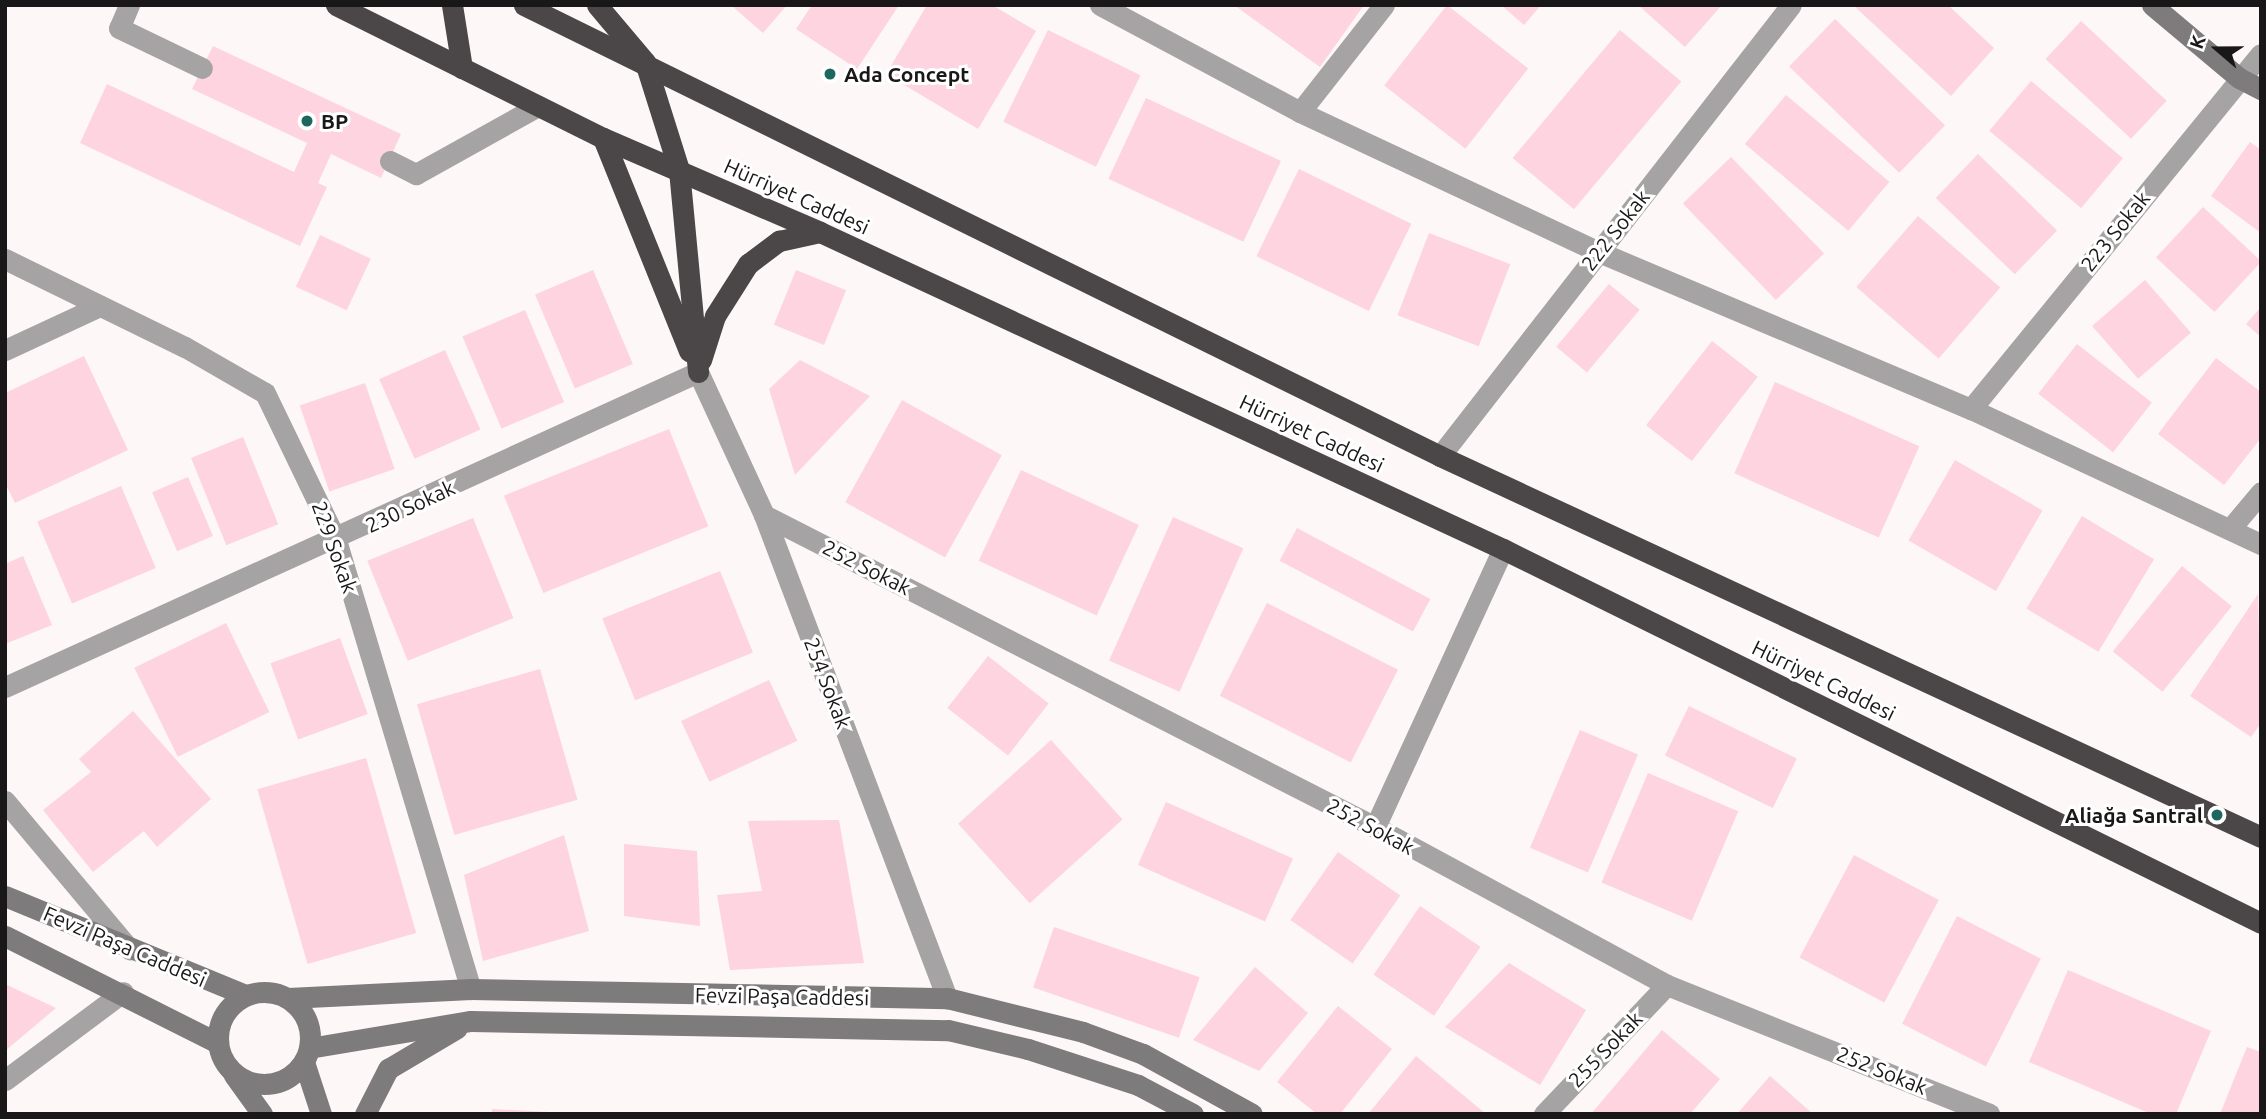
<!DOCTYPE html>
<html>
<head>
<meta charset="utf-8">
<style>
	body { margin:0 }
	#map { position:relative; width:2266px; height:1119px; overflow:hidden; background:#fdf7f8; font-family:Ubuntu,sans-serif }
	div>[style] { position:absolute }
	.building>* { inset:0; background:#fdd4e0; transform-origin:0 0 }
	.lane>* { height:21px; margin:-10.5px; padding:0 10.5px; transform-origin:10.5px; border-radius:10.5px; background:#a6a3a4 }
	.street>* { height:21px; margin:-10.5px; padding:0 10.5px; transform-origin:10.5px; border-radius:10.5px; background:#a6a3a4 }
	.secondary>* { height:21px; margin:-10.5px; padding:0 10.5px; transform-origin:10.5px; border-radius:10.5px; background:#7e7b7c }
	.secondary>.ring { margin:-10.5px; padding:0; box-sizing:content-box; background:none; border:21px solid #7e7b7c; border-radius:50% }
	.highway>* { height:21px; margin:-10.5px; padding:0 10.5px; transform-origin:10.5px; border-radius:10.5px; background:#4b4647 }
	.dots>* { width:19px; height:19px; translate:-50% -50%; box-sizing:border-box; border:4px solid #fff; border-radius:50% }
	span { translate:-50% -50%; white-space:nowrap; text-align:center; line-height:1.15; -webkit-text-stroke:6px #fff; paint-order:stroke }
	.poi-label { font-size:21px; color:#191717; font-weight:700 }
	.left { translate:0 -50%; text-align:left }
	.right { translate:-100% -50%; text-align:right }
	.street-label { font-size:21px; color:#191717 }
	.frame { position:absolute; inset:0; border:7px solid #191717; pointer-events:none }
	.north { position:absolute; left:2182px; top:14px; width:70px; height:70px; -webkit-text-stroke:5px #fff; paint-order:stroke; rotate:290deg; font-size:19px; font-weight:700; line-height:28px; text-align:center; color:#191717 }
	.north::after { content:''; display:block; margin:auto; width:24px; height:32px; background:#191717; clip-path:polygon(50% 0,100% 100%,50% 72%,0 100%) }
</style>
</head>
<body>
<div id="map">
	<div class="building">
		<div style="clip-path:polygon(731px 5px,787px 5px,763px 33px)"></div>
		<div style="clip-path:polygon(812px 5px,899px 5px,857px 69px,796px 29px)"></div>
		<div style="clip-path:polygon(927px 5px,992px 5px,1036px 31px,978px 129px,886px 74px)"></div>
		<div style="clip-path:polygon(1234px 5px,1364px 5px,1320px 67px)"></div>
		<div style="left:1447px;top:5px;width:103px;height:102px;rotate:38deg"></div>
		<div style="clip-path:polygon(1501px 5px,1541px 5px,1524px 25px)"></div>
		<div style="clip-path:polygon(1638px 5px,1722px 5px,1685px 47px)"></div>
		<div style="clip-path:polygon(1853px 5px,1948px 5px,1994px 48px,1951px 96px)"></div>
		<div style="left:1835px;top:19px;width:153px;height:66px;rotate:44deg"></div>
		<div style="left:2081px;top:21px;width:117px;height:52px;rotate:43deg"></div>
		<div style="left:1048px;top:30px;width:103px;height:102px;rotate:26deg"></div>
		<div style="left:1620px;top:30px;width:80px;height:167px;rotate:40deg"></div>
		<div style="clip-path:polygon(213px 46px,401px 134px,381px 178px,331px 154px,318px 183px,327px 187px,300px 246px,80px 143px,107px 84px,294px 172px,307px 143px,192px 89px)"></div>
		<div style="left:2031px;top:81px;width:120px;height:65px;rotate:40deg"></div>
		<div style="left:1786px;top:95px;width:135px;height:64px;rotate:40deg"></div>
		<div style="left:1146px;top:98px;width:149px;height:89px;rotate:25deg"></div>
		<div style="clip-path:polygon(2250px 142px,2261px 150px,2261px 233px,2211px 196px)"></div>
		<div style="left:1978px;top:154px;width:110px;height:61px;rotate:44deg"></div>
		<div style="left:1731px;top:157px;width:134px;height:67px;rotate:46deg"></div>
		<div style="left:1299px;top:169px;width:125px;height:97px;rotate:26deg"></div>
		<div style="left:2203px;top:207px;width:80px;height:69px;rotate:43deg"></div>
		<div style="left:1918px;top:216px;width:109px;height:94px;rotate:41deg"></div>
		<div style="left:1429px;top:233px;width:87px;height:88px;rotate:21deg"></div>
		<div style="left:320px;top:235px;width:56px;height:57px;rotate:25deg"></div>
		<div style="left:593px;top:270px;width:102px;height:63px;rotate:67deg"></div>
		<div style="left:796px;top:270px;width:54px;height:59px;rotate:22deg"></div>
		<div style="left:2145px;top:280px;width:70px;height:70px;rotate:49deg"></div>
		<div style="left:1609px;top:284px;width:40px;height:82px;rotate:40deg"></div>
		<div style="clip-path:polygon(2261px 307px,2261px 337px,2246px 324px)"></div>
		<div style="left:525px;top:310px;width:100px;height:68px;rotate:67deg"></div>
		<div style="left:1712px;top:341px;width:58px;height:107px;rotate:38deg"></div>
		<div style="left:2077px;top:344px;width:95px;height:63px;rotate:38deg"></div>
		<div style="left:445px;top:350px;width:87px;height:72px;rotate:66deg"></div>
		<div style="clip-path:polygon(84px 356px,128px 450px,15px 503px,5px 483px,5px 393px)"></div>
		<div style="clip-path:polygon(2216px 358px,2261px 392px,2261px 438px,2224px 485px,2158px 434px)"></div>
		<div style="clip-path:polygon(800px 360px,870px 396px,795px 475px,769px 389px)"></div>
		<div style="left:1775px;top:382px;width:158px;height:100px;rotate:24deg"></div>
		<div style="left:365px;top:383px;width:91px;height:69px;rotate:71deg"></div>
		<div style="left:902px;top:400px;width:114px;height:117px;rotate:29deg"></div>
		<div style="left:669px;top:429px;width:105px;height:178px;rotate:68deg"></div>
		<div style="left:243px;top:437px;width:94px;height:56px;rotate:68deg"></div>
		<div style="left:1955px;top:460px;width:101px;height:93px;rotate:30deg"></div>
		<div style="left:1021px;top:470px;width:130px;height:100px;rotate:25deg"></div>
		<div style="left:188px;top:477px;width:64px;height:39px;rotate:67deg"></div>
		<div style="left:121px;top:486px;width:89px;height:91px;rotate:67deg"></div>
		<div style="left:2082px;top:516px;width:84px;height:108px;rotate:31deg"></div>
		<div style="left:1173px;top:517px;width:77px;height:157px;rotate:24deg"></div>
		<div style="left:473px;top:518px;width:108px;height:114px;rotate:68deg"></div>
		<div style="left:1297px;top:528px;width:151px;height:37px;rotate:28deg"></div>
		<div style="clip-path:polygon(23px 556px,52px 625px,5px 644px,5px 564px)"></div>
		<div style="left:2182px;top:566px;width:64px;height:110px;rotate:39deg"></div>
		<div style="left:720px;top:571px;width:88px;height:127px;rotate:68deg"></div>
		<div style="clip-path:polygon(2258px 594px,2261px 723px,2251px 737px,2190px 696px)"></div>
		<div style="left:1267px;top:603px;width:147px;height:104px;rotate:27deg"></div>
		<div style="left:226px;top:623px;width:99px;height:102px;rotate:64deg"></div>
		<div style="left:340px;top:638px;width:81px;height:74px;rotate:70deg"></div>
		<div style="left:988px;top:656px;width:77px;height:66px;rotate:38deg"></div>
		<div style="left:540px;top:669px;width:136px;height:128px;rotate:74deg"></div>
		<div style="left:769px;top:680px;width:67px;height:97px;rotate:65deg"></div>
		<div style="left:1689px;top:706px;width:120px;height:55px;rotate:26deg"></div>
		<div style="clip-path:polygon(133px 711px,211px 799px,157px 847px,144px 831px,93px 872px,43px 810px,91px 772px,79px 759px)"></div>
		<div style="left:1580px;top:730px;width:63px;height:128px;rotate:23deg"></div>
		<div style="left:1051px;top:740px;width:107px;height:125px;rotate:48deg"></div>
		<div style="left:366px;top:758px;width:182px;height:113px;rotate:74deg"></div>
		<div style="left:1648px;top:773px;width:98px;height:119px;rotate:23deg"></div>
		<div style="left:1166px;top:802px;width:139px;height:69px;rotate:24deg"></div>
		<div style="clip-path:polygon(839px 820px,864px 963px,730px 970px,717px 895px,762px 891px,748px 821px)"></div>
		<div style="clip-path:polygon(564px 835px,589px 931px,483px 961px,464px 875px)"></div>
		<div style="clip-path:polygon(624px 844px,697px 851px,700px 926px,624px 916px)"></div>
		<div style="left:1338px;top:852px;width:76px;height:83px;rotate:35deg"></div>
		<div style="left:1854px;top:855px;width:96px;height:116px;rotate:28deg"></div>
		<div style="left:1420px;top:906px;width:73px;height:83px;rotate:34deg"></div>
		<div style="left:1957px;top:916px;width:94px;height:121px;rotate:27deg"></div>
		<div style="left:1054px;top:927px;width:154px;height:64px;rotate:19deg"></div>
		<div style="clip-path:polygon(1509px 963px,1586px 1010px,1540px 1085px,1445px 1027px)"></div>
		<div style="clip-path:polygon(1255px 967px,1308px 1013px,1259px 1071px,1193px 1040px)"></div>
		<div style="clip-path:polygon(2068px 970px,2211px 1031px,2176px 1114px,2151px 1114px,2029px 1062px)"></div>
		<div style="clip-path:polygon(5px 984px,56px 1008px,5px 1051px)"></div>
		<div style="clip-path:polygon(1338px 1006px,1392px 1049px,1340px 1114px,1317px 1114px,1277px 1082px)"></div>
		<div style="clip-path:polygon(1662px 1030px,1720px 1079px,1690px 1114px,1591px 1114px)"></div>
		<div style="clip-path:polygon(2247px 1047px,2261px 1052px,2261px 1114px,2220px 1114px)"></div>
		<div style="clip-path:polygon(1416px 1056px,1486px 1114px,1368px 1114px)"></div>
		<div style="clip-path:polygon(1770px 1076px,1813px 1114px,1737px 1114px)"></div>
		<div style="clip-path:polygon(492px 1109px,549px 1112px,549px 1114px,492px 1114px)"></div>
	</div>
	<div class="lane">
		<div style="left:129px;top:5px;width:25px;rotate:113deg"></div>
		<div style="left:119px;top:28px;width:92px;rotate:25.7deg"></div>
		<div style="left:390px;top:161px;width:29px;rotate:27deg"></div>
		<div style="left:416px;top:174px;width:140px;rotate:-29.1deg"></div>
	</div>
	<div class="street">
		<div style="left:1100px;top:5px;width:227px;rotate:28.1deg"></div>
		<div style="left:1300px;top:112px;width:330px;rotate:25.1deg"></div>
		<div style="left:1599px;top:252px;width:404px;rotate:22.9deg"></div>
		<div style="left:1971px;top:409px;width:320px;rotate:25deg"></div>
		<div style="left:1300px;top:112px;width:136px;rotate:-51.9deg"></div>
		<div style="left:5px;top:259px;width:200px;rotate:26.1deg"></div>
		<div style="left:185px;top:347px;width:92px;rotate:29.9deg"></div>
		<div style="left:265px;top:393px;width:163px;rotate:64.2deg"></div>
		<div style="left:336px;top:540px;width:469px;rotate:73.3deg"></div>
		<div style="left:5px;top:350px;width:105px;rotate:-24.9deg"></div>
		<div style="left:1971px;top:409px;width:458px;rotate:-50.8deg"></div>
		<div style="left:1440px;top:456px;width:571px;rotate:-52.11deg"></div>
		<div style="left:764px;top:515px;width:686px;rotate:27.05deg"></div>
		<div style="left:1375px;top:827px;width:332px;rotate:28.4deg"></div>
		<div style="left:1667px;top:985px;width:347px;rotate:21.8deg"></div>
		<div style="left:2230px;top:529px;width:48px;rotate:-50deg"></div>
		<div style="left:5px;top:687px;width:761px;rotate:-24.44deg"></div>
		<div style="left:698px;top:372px;width:157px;rotate:65.2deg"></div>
		<div style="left:764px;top:515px;width:517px;rotate:69.25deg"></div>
		<div style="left:5px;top:801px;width:194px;rotate:50deg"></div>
		<div style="left:1375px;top:827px;width:306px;rotate:-65.3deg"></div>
		<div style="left:5px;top:1080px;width:147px;rotate:-36.7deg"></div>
		<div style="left:1544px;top:1114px;width:178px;rotate:-46.4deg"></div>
	</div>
	<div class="secondary">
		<div style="left:2152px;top:5px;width:114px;rotate:40deg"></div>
		<div style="left:2239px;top:78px;width:25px;rotate:27deg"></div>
		<div style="left:5px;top:896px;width:260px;rotate:22.4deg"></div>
		<div style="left:5px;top:936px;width:238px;rotate:26.7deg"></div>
		<div class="ring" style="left:218px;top:992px;width:71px;height:71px"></div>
		<div style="left:288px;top:998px;width:183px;rotate:-2.8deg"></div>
		<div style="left:471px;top:989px;width:476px;rotate:1.1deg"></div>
		<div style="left:947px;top:998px;width:140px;rotate:14deg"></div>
		<div style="left:1083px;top:1032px;width:64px;rotate:20.1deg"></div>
		<div style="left:1143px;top:1054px;width:124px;rotate:28.8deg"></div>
		<div style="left:309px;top:1048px;width:164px;rotate:-9.5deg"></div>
		<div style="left:471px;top:1021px;width:477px;rotate:1.1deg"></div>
		<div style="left:948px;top:1030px;width:82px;rotate:13.4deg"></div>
		<div style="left:1028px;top:1049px;width:116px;rotate:18.1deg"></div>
		<div style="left:1138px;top:1085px;width:62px;rotate:27.8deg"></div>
		<div style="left:304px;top:1062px;width:55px;rotate:71.9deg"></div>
		<div style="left:234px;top:1075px;width:48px;rotate:54.3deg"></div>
		<div style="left:365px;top:1114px;width:51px;rotate:-62.9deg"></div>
		<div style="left:388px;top:1069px;width:80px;rotate:-30.7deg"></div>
	</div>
	<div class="highway">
		<div style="left:336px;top:5px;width:298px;rotate:26.5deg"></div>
		<div style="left:603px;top:138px;width:236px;rotate:23.4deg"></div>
		<div style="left:820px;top:232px;width:753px;rotate:24.9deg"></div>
		<div style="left:1503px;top:549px;width:845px;rotate:26.26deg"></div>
		<div style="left:452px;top:5px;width:64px;rotate:81deg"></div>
		<div style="left:524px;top:5px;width:1021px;rotate:26.21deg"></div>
		<div style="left:1440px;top:456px;width:905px;rotate:24.89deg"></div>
		<div style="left:597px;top:5px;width:75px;rotate:49.9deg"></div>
		<div style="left:645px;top:62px;width:113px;rotate:72.5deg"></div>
		<div style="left:679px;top:170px;width:203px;rotate:84.6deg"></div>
		<div style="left:603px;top:138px;width:230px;rotate:68deg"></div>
		<div style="left:701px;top:360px;width:46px;rotate:-72.3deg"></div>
		<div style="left:715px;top:316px;width:62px;rotate:-57.6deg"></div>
		<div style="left:748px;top:264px;width:39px;rotate:-37deg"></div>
		<div style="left:779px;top:241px;width:42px;rotate:-12.4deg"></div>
	</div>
	<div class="dots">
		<div style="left:830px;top:74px;background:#1d675f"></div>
		<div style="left:307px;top:121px;background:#1d675f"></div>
		<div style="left:2217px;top:815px;background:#1d675f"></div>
	</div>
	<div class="poi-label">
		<span class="left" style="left:844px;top:74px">Ada Concept</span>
		<span class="left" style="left:321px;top:121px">BP</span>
		<span class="right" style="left:2203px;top:815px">Aliağa Santral</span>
	</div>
	<div class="street-label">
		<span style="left:797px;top:196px;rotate:24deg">Hürriyet Caddesi</span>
		<span style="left:1615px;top:230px;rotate:-52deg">222 Sokak</span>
		<span style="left:2115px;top:231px;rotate:-51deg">223 Sokak</span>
		<span style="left:1312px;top:433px;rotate:25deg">Hürriyet Caddesi</span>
		<span style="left:410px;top:506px;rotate:-25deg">230 Sokak</span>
		<span style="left:335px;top:547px;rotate:70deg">229 Sokak</span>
		<span style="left:867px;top:567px;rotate:27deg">252 Sokak</span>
		<span style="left:1824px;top:680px;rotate:26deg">Hürriyet Caddesi</span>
		<span style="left:828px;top:683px;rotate:69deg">254 Sokak</span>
		<span style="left:1371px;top:826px;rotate:28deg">252 Sokak</span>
		<span style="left:125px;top:946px;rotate:23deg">Fevzi Paşa Caddesi</span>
		<span style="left:782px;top:996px;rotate:1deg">Fevzi Paşa Caddesi</span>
		<span style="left:1605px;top:1049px;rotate:-46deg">255 Sokak</span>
		<span style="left:1882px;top:1070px;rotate:22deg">252 Sokak</span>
	</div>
	<div class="frame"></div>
	<div class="north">K</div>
</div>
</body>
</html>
